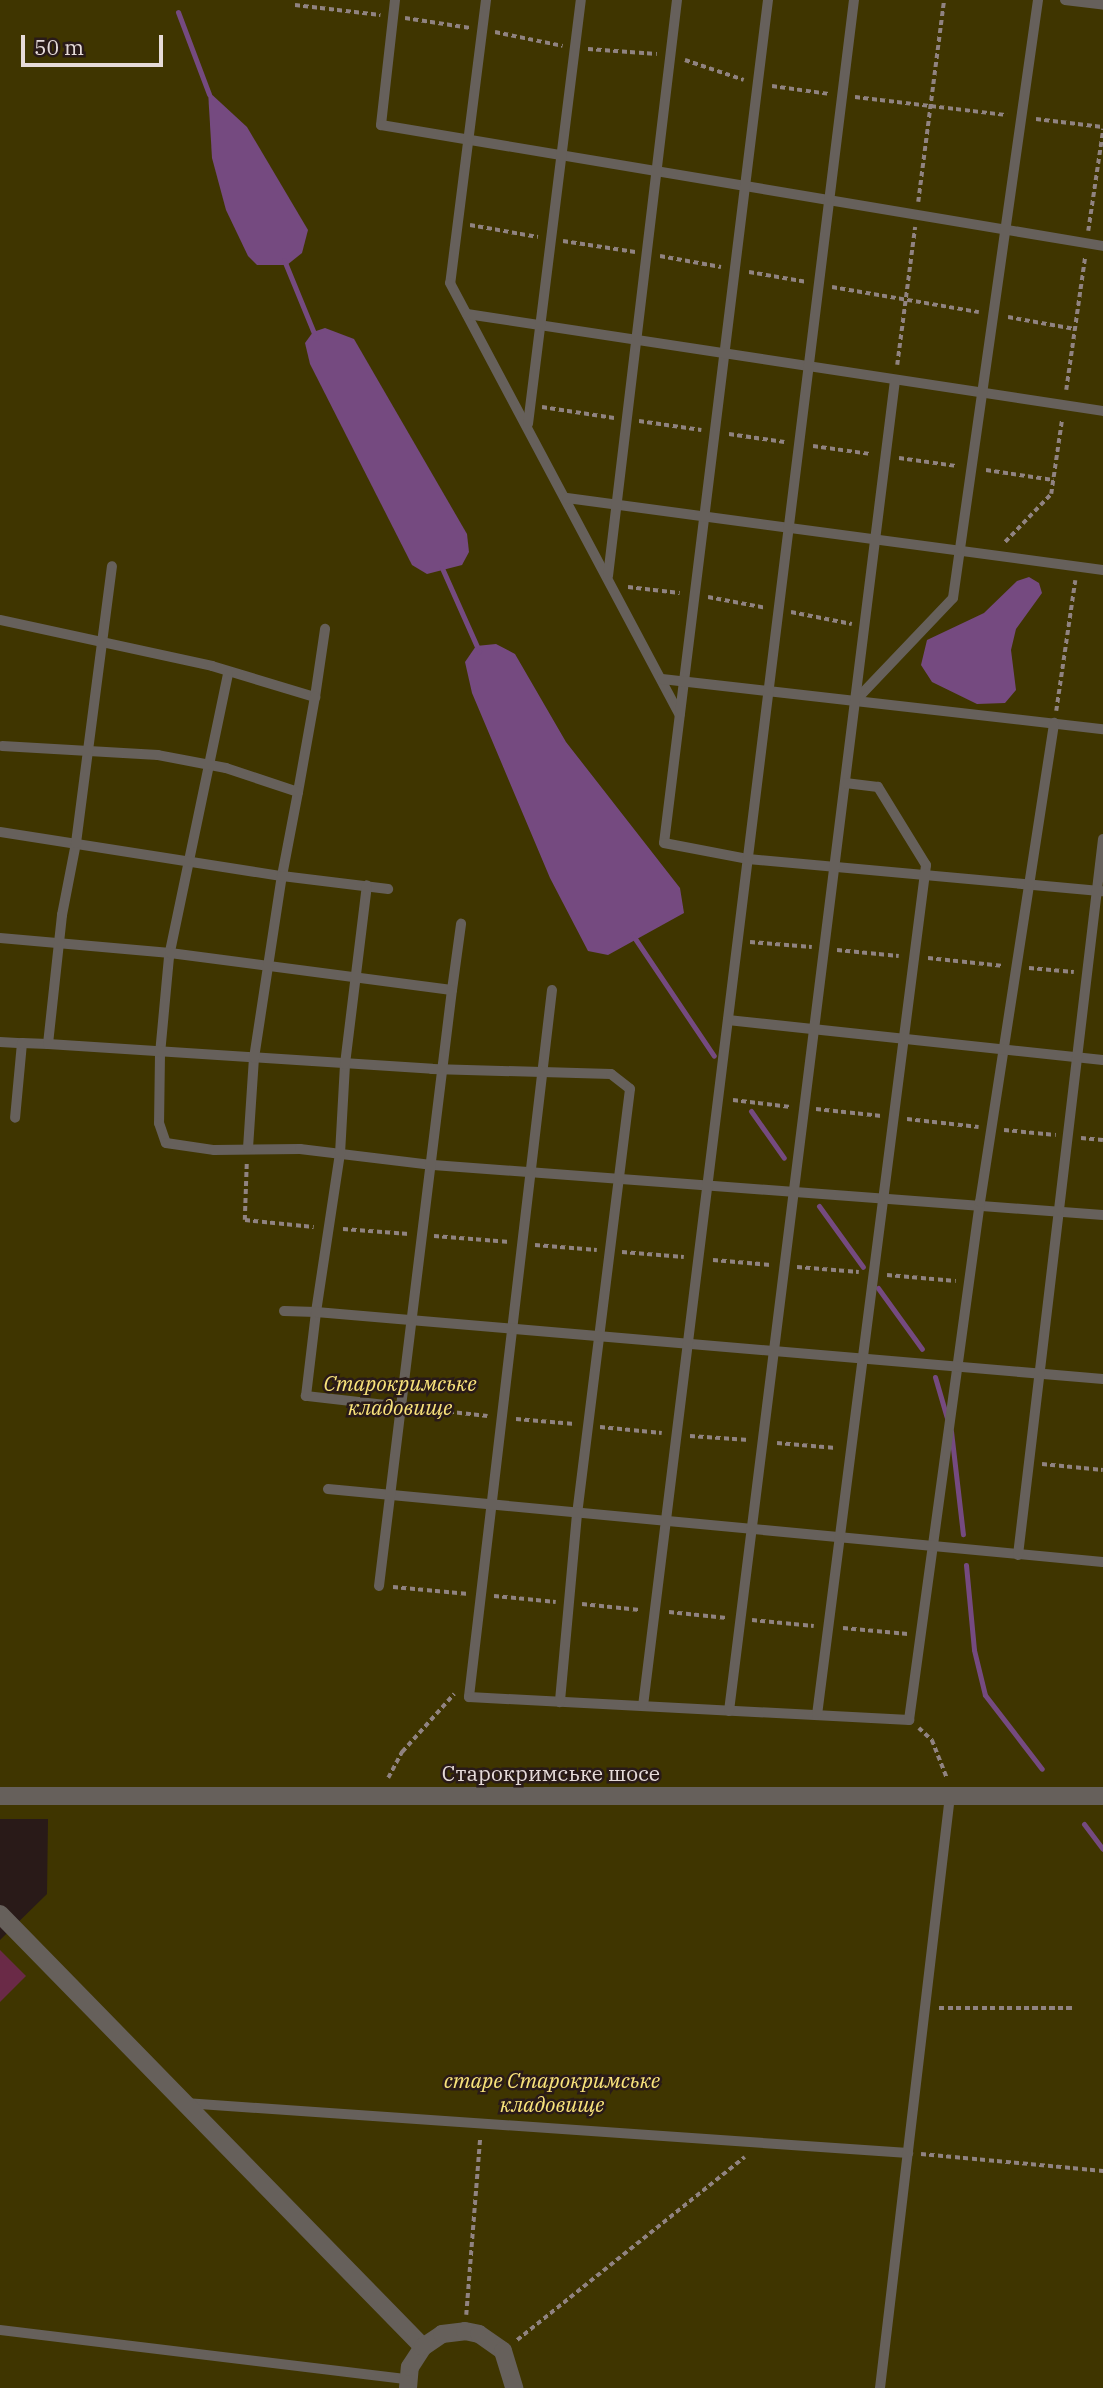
<!DOCTYPE html>
<html>
<head>
<meta charset="utf-8">
<style>
	body { margin:0 }
	#map { position:relative; width:1103px; height:2388px; overflow:hidden; background:#291a18; font-family:"IBM Plex Serif",serif }
	div>[style] { position:absolute }
	.green>* { inset:0; background:#3f3500 }
	.water>* { inset:0; background:#754a80 }
	.stream>* { height:5px; margin:-2.5px; padding:0 2.5px; transform-origin:2.5px; border-radius:2.5px; background:#754a80 }
	.building>* { inset:0; background:#6a2a47 }
	.path>* { height:3.5px; margin-top:-1.75px; transform-origin:0; background:repeating-linear-gradient(90deg,#908381 0 5px,transparent 0 8.5px) }
	.service>* { height:10px; margin:-5px; padding:0 5px; transform-origin:5px; border-radius:5px; background:#66605b }
	.minor>* { height:18px; margin:-9px; padding:0 9px; transform-origin:9px; border-radius:9px; background:#66605b }
	.tertiary>* { height:18px; margin:-9px; padding:0 9px; transform-origin:9px; border-radius:9px; background:#66605b }
	span { translate:-50% -50%; white-space:nowrap; text-align:center; line-height:1.15; -webkit-text-stroke:5px #291a18; paint-order:stroke }
	.park-label { font-size:21px; color:#f9e37b; font-style:italic }
	.street-label { font-size:21px; color:#e6dbd9 }
	.scale { position:absolute; left:21px; top:35px; width:142px; height:32px; box-sizing:border-box; border:4px solid #e6dbd9; border-top:0; padding-left:9px; font-size:21px; line-height:24px; white-space:nowrap; color:#e6dbd9; -webkit-text-stroke:5px #291a18; paint-order:stroke }
</style>
</head>
<body>
<div id="map">
	<div class="green">
		<div style="clip-path:polygon(0 0,1103px 0,1103px 2388px,0 2388px,0 1940px,47px 1894px,48px 1819px,0 1819px)"></div>
	</div>
	<div class="water">
		<div style="clip-path:polygon(208px 91px,247px 127px,308px 230px,302px 253px,287px 265px,257px 265px,248px 256px,226px 210px,212px 158px)"></div>
		<div style="clip-path:polygon(325px 328px,354px 339px,467px 534px,469px 552px,462px 565px,427px 574px,412px 565px,310px 364px,305px 343px,313px 332px)"></div>
		<div style="clip-path:polygon(1029px 577px,1039px 583px,1042px 593px,1016px 629px,1011px 650px,1016px 690px,1005px 703px,977px 704px,932px 682px,921px 665px,927px 640px,984px 613px,1017px 581px)"></div>
		<div style="clip-path:polygon(496px 644px,515px 654px,566px 742px,680px 888px,684px 913px,608px 955px,588px 951px,550px 878px,472px 693px,465px 662px,476px 646px)"></div>
	</div>
	<div class="stream">
		<div style="left:178px;top:12px;width:88px;rotate:69.3deg"></div>
		<div style="left:284px;top:260px;width:84px;rotate:67.7deg"></div>
		<div style="left:442px;top:568px;width:91px;rotate:66deg"></div>
		<div style="left:634px;top:937px;width:143px;rotate:56.1deg"></div>
		<div style="left:751px;top:1111px;width:57px;rotate:54.9deg"></div>
		<div style="left:819px;top:1206px;width:75px;rotate:54.2deg"></div>
		<div style="left:878px;top:1288px;width:75px;rotate:54.2deg"></div>
		<div style="left:935px;top:1377px;width:43px;rotate:73.7deg"></div>
		<div style="left:951px;top:1431px;width:104px;rotate:83.4deg"></div>
		<div style="left:966px;top:1565px;width:85px;rotate:84.6deg"></div>
		<div style="left:974px;top:1650px;width:46px;rotate:76.3deg"></div>
		<div style="left:985px;top:1695px;width:93px;rotate:52.4deg"></div>
		<div style="left:1084px;top:1824px;width:31px;rotate:53deg"></div>
	</div>
	<div class="building">
		<div style="clip-path:polygon(0 1950px,26px 1976px,0 2002px)"></div>
	</div>
	<div class="path">
		<div style="left:295px;top:5px;width:86px;rotate:6.7deg"></div>
		<div style="left:405px;top:18px;width:66px;rotate:8.7deg"></div>
		<div style="left:495px;top:32px;width:69px;rotate:11.6deg"></div>
		<div style="left:588px;top:49px;width:69px;rotate:4.1deg"></div>
		<div style="left:685px;top:60px;width:62px;rotate:18.7deg"></div>
		<div style="left:772px;top:86px;width:59px;rotate:7.9deg"></div>
		<div style="left:855px;top:97px;width:153px;rotate:6.8deg"></div>
		<div style="left:1036px;top:119px;width:67px;rotate:6.8deg"></div>
		<div style="left:918px;top:202px;width:204px;rotate:-82.7deg"></div>
		<div style="left:470px;top:225px;width:69px;rotate:10deg"></div>
		<div style="left:1088px;top:231px;width:103px;rotate:-81.6deg"></div>
		<div style="left:563px;top:241px;width:73px;rotate:8.7deg"></div>
		<div style="left:660px;top:256px;width:62px;rotate:10.2deg"></div>
		<div style="left:749px;top:272px;width:59px;rotate:9.8deg"></div>
		<div style="left:832px;top:287px;width:149px;rotate:9.7deg"></div>
		<div style="left:1008px;top:317px;width:68px;rotate:10.2deg"></div>
		<div style="left:897px;top:365px;width:139px;rotate:-82.6deg"></div>
		<div style="left:1066px;top:390px;width:135px;rotate:-81.9deg"></div>
		<div style="left:542px;top:407px;width:73px;rotate:8.7deg"></div>
		<div style="left:639px;top:421px;width:63px;rotate:8.3deg"></div>
		<div style="left:729px;top:434px;width:56px;rotate:8.3deg"></div>
		<div style="left:813px;top:446px;width:59px;rotate:7.9deg"></div>
		<div style="left:899px;top:458px;width:59px;rotate:7.9deg"></div>
		<div style="left:986px;top:470px;width:68px;rotate:8.5deg"></div>
		<div style="left:1005px;top:542px;width:66px;rotate:-46.2deg"></div>
		<div style="left:1051px;top:494px;width:76px;rotate:-81.7deg"></div>
		<div style="left:628px;top:587px;width:52px;rotate:6.6deg"></div>
		<div style="left:708px;top:597px;width:59px;rotate:10.7deg"></div>
		<div style="left:791px;top:612px;width:62px;rotate:11.1deg"></div>
		<div style="left:1056px;top:711px;width:132px;rotate:-81.7deg"></div>
		<div style="left:750px;top:942px;width:62px;rotate:4.6deg"></div>
		<div style="left:837px;top:950px;width:62px;rotate:5.5deg"></div>
		<div style="left:928px;top:958px;width:76px;rotate:6deg"></div>
		<div style="left:1029px;top:968px;width:45px;rotate:5.1deg"></div>
		<div style="left:733px;top:1100px;width:58px;rotate:6.9deg"></div>
		<div style="left:816px;top:1109px;width:66px;rotate:6.1deg"></div>
		<div style="left:907px;top:1119px;width:72px;rotate:6.3deg"></div>
		<div style="left:1004px;top:1130px;width:52px;rotate:5.5deg"></div>
		<div style="left:1081px;top:1138px;width:22px;rotate:5deg"></div>
		<div style="left:247px;top:1164px;width:56px;rotate:92deg"></div>
		<div style="left:245px;top:1220px;width:69px;rotate:5.8deg"></div>
		<div style="left:343px;top:1229px;width:66px;rotate:4.3deg"></div>
		<div style="left:434px;top:1236px;width:76px;rotate:4.5deg"></div>
		<div style="left:535px;top:1245px;width:62px;rotate:4.6deg"></div>
		<div style="left:622px;top:1252px;width:62px;rotate:4.6deg"></div>
		<div style="left:713px;top:1260px;width:58px;rotate:4.9deg"></div>
		<div style="left:797px;top:1267px;width:62px;rotate:4.6deg"></div>
		<div style="left:887px;top:1275px;width:69px;rotate:5deg"></div>
		<div style="left:415px;top:1408px;width:73px;rotate:6.3deg"></div>
		<div style="left:516px;top:1419px;width:59px;rotate:4.8deg"></div>
		<div style="left:600px;top:1427px;width:62px;rotate:5.5deg"></div>
		<div style="left:690px;top:1436px;width:59px;rotate:3.9deg"></div>
		<div style="left:777px;top:1443px;width:59px;rotate:4.8deg"></div>
		<div style="left:1042px;top:1464px;width:61px;rotate:5.6deg"></div>
		<div style="left:393px;top:1587px;width:76px;rotate:5.3deg"></div>
		<div style="left:494px;top:1596px;width:62px;rotate:5.5deg"></div>
		<div style="left:582px;top:1604px;width:58px;rotate:5.9deg"></div>
		<div style="left:669px;top:1612px;width:58px;rotate:5.9deg"></div>
		<div style="left:752px;top:1620px;width:62px;rotate:5.5deg"></div>
		<div style="left:843px;top:1628px;width:65px;rotate:5.3deg"></div>
		<div style="left:919px;top:1728px;width:18px;rotate:43deg"></div>
		<div style="left:932px;top:1740px;width:41px;rotate:68.5deg"></div>
		<div style="left:388px;top:1778px;width:30px;rotate:-62deg"></div>
		<div style="left:402px;top:1752px;width:78px;rotate:-48.1deg"></div>
		<div style="left:939px;top:2008px;width:135px"></div>
		<div style="left:921px;top:2154px;width:183px;rotate:5.3deg"></div>
		<div style="left:466px;top:2315px;width:178px;rotate:-85.5deg"></div>
		<div style="left:517px;top:2340px;width:292px;rotate:-38.8deg"></div>
	</div>
	<div class="service">
		<div style="left:395px;top:0;width:126px;rotate:96.4deg"></div>
		<div style="left:381px;top:125px;width:732px;rotate:9.51deg"></div>
		<div style="left:486px;top:0;width:285px;rotate:97.2deg"></div>
		<div style="left:450px;top:283px;width:489px;rotate:62deg"></div>
		<div style="left:768px;top:0;width:849px;rotate:97.03deg"></div>
		<div style="left:664px;top:843px;width:86px;rotate:10.8deg"></div>
		<div style="left:748px;top:859px;width:356px;rotate:5.2deg"></div>
		<div style="left:1065px;top:0;width:38px;rotate:7deg"></div>
		<div style="left:467px;top:314px;width:643px;rotate:8.67deg"></div>
		<div style="left:528px;top:424px;width:427px;rotate:-82.9deg"></div>
		<div style="left:567px;top:498px;width:541px;rotate:7.65deg"></div>
		<div style="left:608px;top:576px;width:580px;rotate:-83.17deg"></div>
		<div style="left:0;top:620px;width:217px;rotate:12.2deg"></div>
		<div style="left:212px;top:666px;width:108px;rotate:16.8deg"></div>
		<div style="left:315px;top:697px;width:69px;rotate:-81.6deg"></div>
		<div style="left:228px;top:674px;width:289px;rotate:101.8deg"></div>
		<div style="left:169px;top:957px;width:97px;rotate:95.3deg"></div>
		<div style="left:160px;top:1054px;width:69px;rotate:90.8deg"></div>
		<div style="left:159px;top:1123px;width:21px;rotate:71deg"></div>
		<div style="left:166px;top:1143px;width:49px;rotate:8.3deg"></div>
		<div style="left:214px;top:1150px;width:86px;rotate:-0.7deg"></div>
		<div style="left:300px;top:1149px;width:134px;rotate:6.9deg"></div>
		<div style="left:433px;top:1165px;width:672px;rotate:4.27deg"></div>
		<div style="left:662px;top:679px;width:444px;rotate:6.5deg"></div>
		<div style="left:855px;top:701px;width:142px;rotate:-46.4deg"></div>
		<div style="left:953px;top:598px;width:604px;rotate:-81.91deg"></div>
		<div style="left:298px;top:792px;width:97px;rotate:-79.9deg"></div>
		<div style="left:0;top:832px;width:285px;rotate:8.9deg"></div>
		<div style="left:282px;top:876px;width:86px;rotate:-79.2deg"></div>
		<div style="left:298px;top:792px;width:76px;rotate:-161.6deg"></div>
		<div style="left:226px;top:768px;width:69px;rotate:-169.2deg"></div>
		<div style="left:158px;top:755px;width:156px;rotate:-176.7deg"></div>
		<div style="left:0;top:938px;width:171px;rotate:5deg"></div>
		<div style="left:170px;top:953px;width:284px;rotate:7.5deg"></div>
		<div style="left:452px;top:990px;width:67px;rotate:-82.2deg"></div>
		<div style="left:552px;top:990px;width:712px;rotate:96.7deg"></div>
		<div style="left:469px;top:1697px;width:441px;rotate:3deg"></div>
		<div style="left:909px;top:1720px;width:523px;rotate:-82.2deg"></div>
		<div style="left:980px;top:1202px;width:485px;rotate:-81.2deg"></div>
		<div style="left:728px;top:1020px;width:377px;rotate:6.1deg"></div>
		<div style="left:0;top:1042px;width:22px;rotate:3deg"></div>
		<div style="left:22px;top:1043px;width:75px;rotate:95.3deg"></div>
		<div style="left:22px;top:1043px;width:26px;rotate:2deg"></div>
		<div style="left:48px;top:1044px;width:130px;rotate:-83.8deg"></div>
		<div style="left:62px;top:915px;width:73px;rotate:-79deg"></div>
		<div style="left:76px;top:843px;width:279px;rotate:-82.6deg"></div>
		<div style="left:48px;top:1044px;width:385px;rotate:3.7deg"></div>
		<div style="left:432px;top:1069px;width:179px;rotate:1.6deg"></div>
		<div style="left:611px;top:1074px;width:24px;rotate:38deg"></div>
		<div style="left:630px;top:1089px;width:428px;rotate:97.1deg"></div>
		<div style="left:577px;top:1514px;width:189px;rotate:95.2deg"></div>
		<div style="left:248px;top:1148px;width:90px;rotate:-86.2deg"></div>
		<div style="left:254px;top:1058px;width:184px;rotate:-81.3deg"></div>
		<div style="left:282px;top:876px;width:107px;rotate:7deg"></div>
		<div style="left:284px;top:1311px;width:32px;rotate:2deg"></div>
		<div style="left:316px;top:1312px;width:160px;rotate:-81.4deg"></div>
		<div style="left:340px;top:1154px;width:90px;rotate:-86.8deg"></div>
		<div style="left:345px;top:1064px;width:180px;rotate:-83deg"></div>
		<div style="left:403px;top:1407px;width:98px;rotate:-173.5deg"></div>
		<div style="left:306px;top:1396px;width:85px;rotate:-83.2deg"></div>
		<div style="left:316px;top:1312px;width:790px;rotate:4.87deg"></div>
		<div style="left:328px;top:1489px;width:778px;rotate:5.38deg"></div>
		<div style="left:1018px;top:1555px;width:721px;rotate:-83.23deg"></div>
		<div style="left:379px;top:1586px;width:600px;rotate:-83.02deg"></div>
		<div style="left:643px;top:1706px;width:1719px;rotate:-82.95deg"></div>
		<div style="left:729px;top:1711px;width:1340px;rotate:-82.89deg"></div>
		<div style="left:817px;top:1715px;width:857px;rotate:-82.69deg"></div>
		<div style="left:926px;top:865px;width:92px;rotate:-121.6deg"></div>
		<div style="left:878px;top:787px;width:33px;rotate:-173deg"></div>
		<div style="left:185px;top:2103px;width:725px;rotate:3.96deg"></div>
		<div style="left:0;top:2330px;width:410px;rotate:6.9deg"></div>
		<div style="left:880px;top:2388px;width:596px;rotate:-83.26deg"></div>
	</div>
	<div class="minor">
		<div style="left:0;top:1914px;width:605px;rotate:45.67deg"></div>
		<div style="left:408px;top:2388px;width:21px;rotate:-85deg"></div>
		<div style="left:410px;top:2367px;width:24px;rotate:-57deg"></div>
		<div style="left:423px;top:2347px;width:23px;rotate:-34deg"></div>
		<div style="left:442px;top:2334px;width:23px;rotate:-7deg"></div>
		<div style="left:465px;top:2331px;width:14px;rotate:12deg"></div>
		<div style="left:479px;top:2334px;width:29px;rotate:35deg"></div>
		<div style="left:503px;top:2351px;width:39px;rotate:73deg"></div>
	</div>
	<div class="tertiary">
		<div style="left:0;top:1796px;width:1103px"></div>
	</div>
	<div class="park-label">
		<span style="left:400px;top:1395px">Старокримське<br>кладовище</span>
		<span style="left:552px;top:2092px">старе Старокримське<br>кладовище</span>
	</div>
	<div class="street-label">
		<span style="left:551px;top:1773px">Старокримське шосе</span>
	</div>
	<div class="scale">50 m</div>
</div>
</body>
</html>
